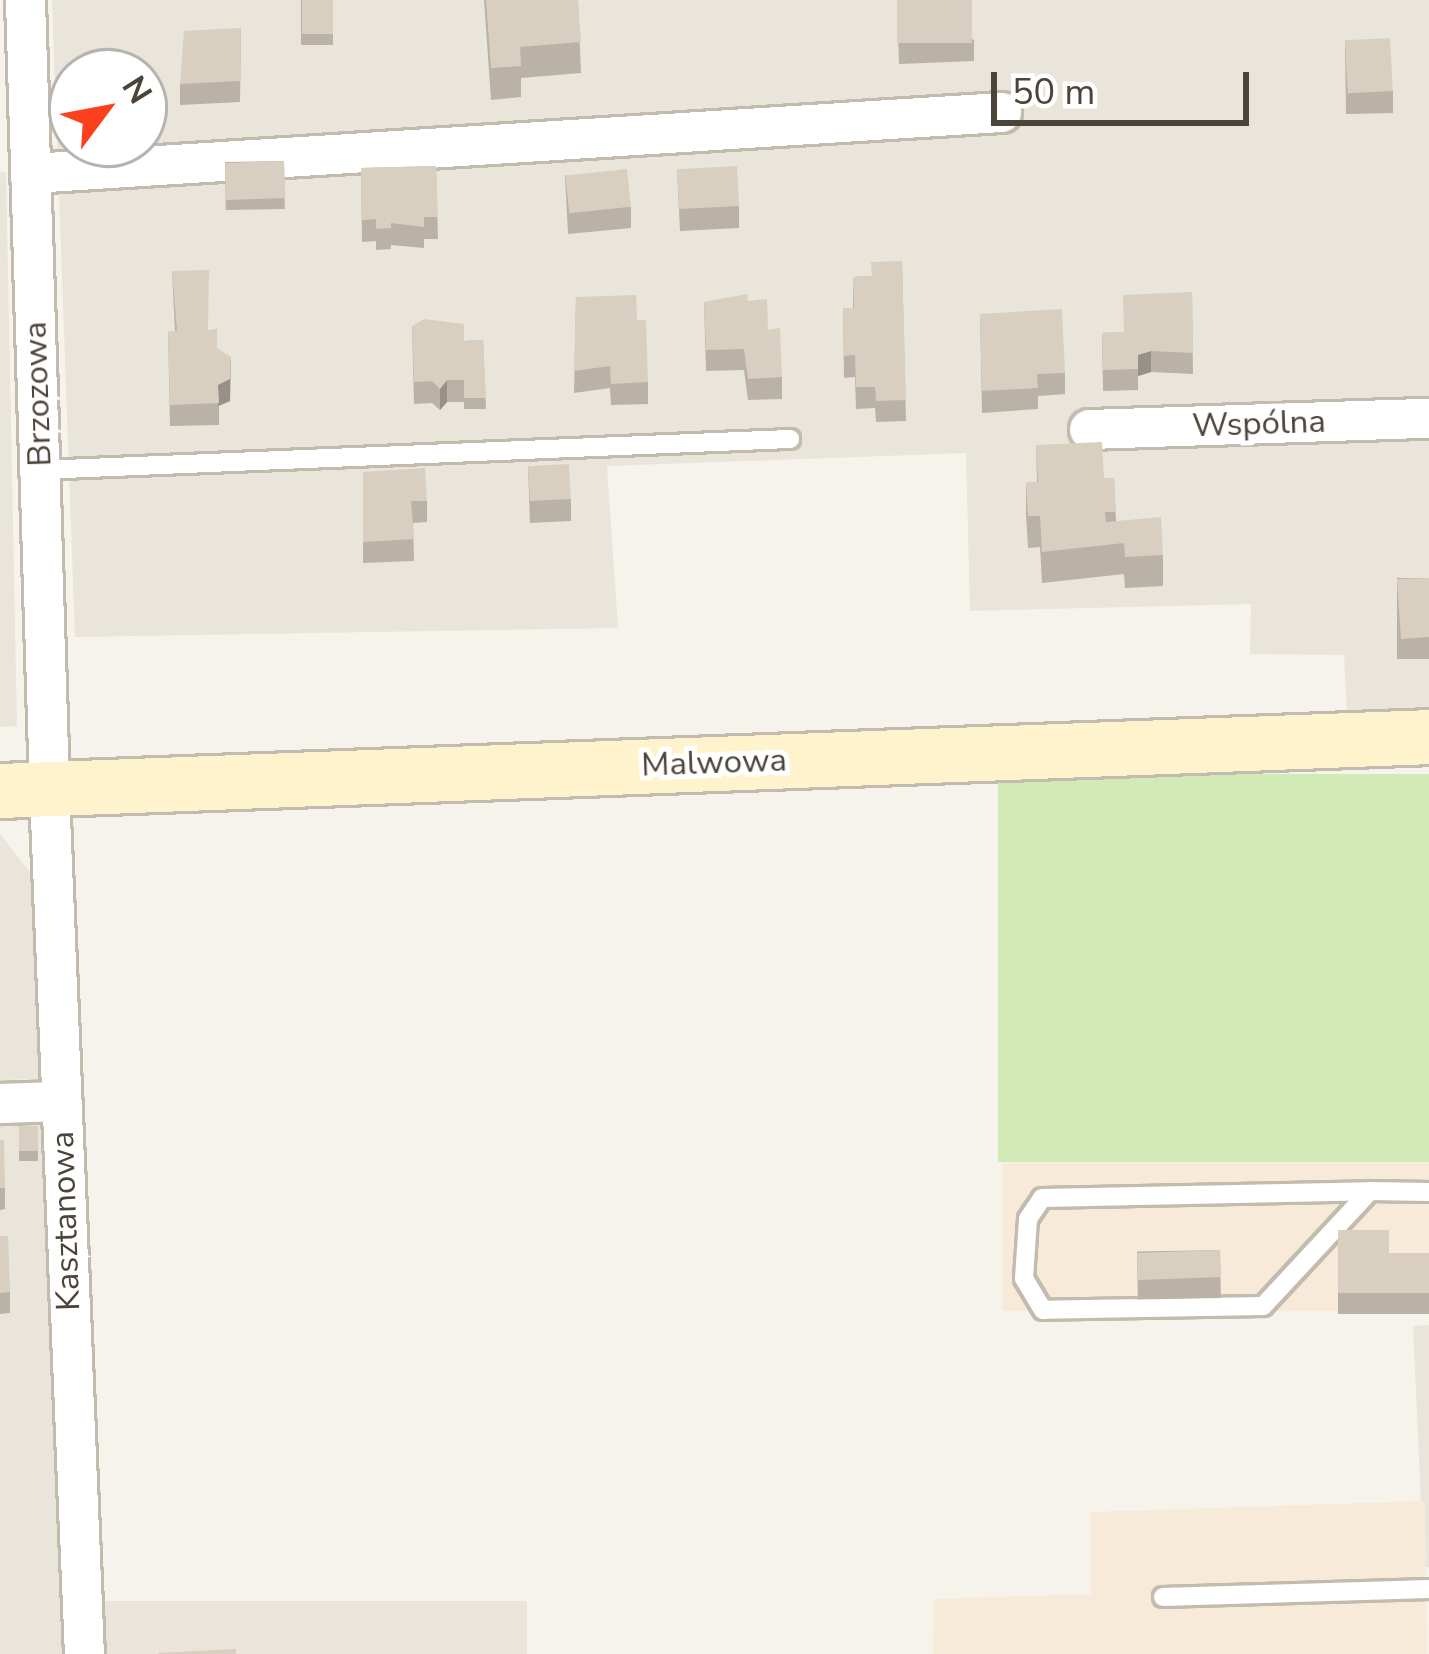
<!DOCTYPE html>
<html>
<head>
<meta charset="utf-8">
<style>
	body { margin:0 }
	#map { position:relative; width:1429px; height:1654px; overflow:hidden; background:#f6f3ec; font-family:"Nunito Sans",sans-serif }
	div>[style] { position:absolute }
	.residential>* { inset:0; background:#eae5da; transform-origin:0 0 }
	.commercial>* { inset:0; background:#f7ead8; transform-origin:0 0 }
	.green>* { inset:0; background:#d2eab5; transform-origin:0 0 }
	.roads { filter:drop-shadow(3px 0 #c2bbae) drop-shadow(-3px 0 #c2bbae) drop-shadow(0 3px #c2bbae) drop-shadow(0 -3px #c2bbae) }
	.lane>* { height:18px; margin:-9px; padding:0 9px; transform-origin:9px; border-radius:9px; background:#fff }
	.street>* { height:39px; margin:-19.5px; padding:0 19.5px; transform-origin:19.5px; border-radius:19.5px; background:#fff }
	.secondary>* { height:54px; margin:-27px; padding:0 27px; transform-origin:27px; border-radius:27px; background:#fff3cd }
	.wall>* { inset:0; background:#bab2a6; transform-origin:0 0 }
	.shaded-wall>* { inset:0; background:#979187 }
	.building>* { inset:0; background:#d8cfc1; transform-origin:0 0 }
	span { translate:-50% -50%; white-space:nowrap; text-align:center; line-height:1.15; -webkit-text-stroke:10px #fff; paint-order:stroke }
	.street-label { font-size:33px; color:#4b4439 }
	.north { position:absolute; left:48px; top:48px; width:120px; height:120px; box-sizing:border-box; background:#fff; border:3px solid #b7b4b0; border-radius:50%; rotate:58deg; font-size:33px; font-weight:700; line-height:48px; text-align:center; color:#4b4439 }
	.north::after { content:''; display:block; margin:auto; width:42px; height:54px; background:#fc3f1d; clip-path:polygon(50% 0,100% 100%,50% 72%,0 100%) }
	.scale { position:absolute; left:991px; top:72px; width:258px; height:54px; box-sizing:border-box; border:6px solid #4b4439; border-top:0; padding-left:15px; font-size:36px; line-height:42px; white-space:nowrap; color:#4b4439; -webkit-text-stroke:9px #fff; paint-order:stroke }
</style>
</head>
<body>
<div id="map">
	<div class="residential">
		<div style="clip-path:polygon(evenodd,52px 0,1429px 0,1429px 711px,1347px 712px,1344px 655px,1250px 654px,1251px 604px,970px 611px,966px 453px,607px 466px,618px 628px,75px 637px,52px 0,72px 72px,144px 72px,144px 144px,72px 144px,72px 72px)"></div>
		<div style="clip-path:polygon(0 172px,6px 172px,17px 726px,0 727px)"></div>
		<div style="clip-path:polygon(0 834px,36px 880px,39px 1079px,0 1080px)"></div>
		<div style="clip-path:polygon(44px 1120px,63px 1654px,0 1654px,0 1121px)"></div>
		<div style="clip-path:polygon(1429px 1325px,1429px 1567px,1424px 1567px,1413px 1326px)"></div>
		<div style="left:104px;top:1601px;width:423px;height:53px"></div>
	</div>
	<div class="commercial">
		<div style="left:1429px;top:1163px;width:148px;height:427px;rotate:90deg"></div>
		<div style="clip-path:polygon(1425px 1501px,1427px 1654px,933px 1654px,934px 1599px,1091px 1594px,1090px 1512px)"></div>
	</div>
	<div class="green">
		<div style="left:1429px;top:774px;width:388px;height:431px;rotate:90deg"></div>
	</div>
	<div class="roads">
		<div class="lane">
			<div style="left:40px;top:470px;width:751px;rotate:-2.37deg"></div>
			<div style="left:1370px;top:1191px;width:157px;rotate:132.9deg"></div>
			<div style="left:1263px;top:1306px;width:220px;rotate:179deg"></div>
			<div style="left:1043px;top:1310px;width:37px;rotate:-121deg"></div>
			<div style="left:1024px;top:1278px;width:59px;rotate:-86.1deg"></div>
			<div style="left:1028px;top:1219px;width:25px;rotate:-56deg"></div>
			<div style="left:1042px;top:1198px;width:328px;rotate:-1.2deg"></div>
			<div style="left:1370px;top:1191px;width:59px;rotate:1deg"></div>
			<div style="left:1163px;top:1597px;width:266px;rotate:-1.7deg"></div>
		</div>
		<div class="street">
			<div style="left:25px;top:0;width:816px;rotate:88.25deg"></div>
			<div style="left:50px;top:816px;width:839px;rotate:87.68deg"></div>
			<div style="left:31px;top:173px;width:972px;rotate:-3.6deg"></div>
			<div style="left:1089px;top:429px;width:340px;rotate:-1.9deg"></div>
			<div style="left:0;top:1103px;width:61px;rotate:-1.9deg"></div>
		</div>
		<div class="secondary">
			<div style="left:0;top:791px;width:1430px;rotate:-2.16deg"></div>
		</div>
	</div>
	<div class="wall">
		<div style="left:301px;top:0;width:32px;height:45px"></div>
		<div style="clip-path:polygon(484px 0,578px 0,581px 73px,521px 78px,521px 97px,491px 100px)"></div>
		<div style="clip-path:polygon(897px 0,974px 40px,974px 61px,899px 64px)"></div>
		<div style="clip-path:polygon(241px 28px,240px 102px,180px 105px,180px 84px)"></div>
		<div style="clip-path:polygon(1345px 39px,1393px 91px,1393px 113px,1346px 114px)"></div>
		<div style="left:284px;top:161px;width:48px;height:59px;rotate:89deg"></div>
		<div style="clip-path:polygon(436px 166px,438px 239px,424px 239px,424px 248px,391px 245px,391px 249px,376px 250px,376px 241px,362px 242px,361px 168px)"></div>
		<div style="clip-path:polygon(677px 170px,739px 206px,739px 228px,680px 231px)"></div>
		<div style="clip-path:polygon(565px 175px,631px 207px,631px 228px,568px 234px)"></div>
		<div style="clip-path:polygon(902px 261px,906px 421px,876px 422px,875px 408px,856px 409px,855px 377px,844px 378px,843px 308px,853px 308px,853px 277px,872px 276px)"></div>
		<div style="clip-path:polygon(172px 271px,208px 330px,217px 348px,230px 401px,219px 406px,219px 425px,170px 426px,168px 331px,175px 331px)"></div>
		<div style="clip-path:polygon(1192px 292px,1193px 374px,1151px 372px,1138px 376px,1138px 390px,1103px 391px,1102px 333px,1123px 332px)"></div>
		<div style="clip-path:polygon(576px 297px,637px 320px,648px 382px,648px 404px,611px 405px,610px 388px,574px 393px)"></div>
		<div style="clip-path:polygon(748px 301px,768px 330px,782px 377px,782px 399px,748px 400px,744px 370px,706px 371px,704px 302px)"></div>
		<div style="clip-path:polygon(980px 314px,1065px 373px,1065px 394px,1038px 396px,1038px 409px,982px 413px)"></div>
		<div style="clip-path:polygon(412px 326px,464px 341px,483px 340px,486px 409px,464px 409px,464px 402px,447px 402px,440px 410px,432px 403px,414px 404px)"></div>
		<div style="clip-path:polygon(1036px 445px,1104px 478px,1114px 478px,1116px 521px,1163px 555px,1163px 586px,1125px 588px,1124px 574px,1042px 583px,1040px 547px,1028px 548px,1026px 514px,1026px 482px,1037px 482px)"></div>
		<div style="clip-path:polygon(528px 466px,571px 499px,571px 521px,530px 523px)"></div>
		<div style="clip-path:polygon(363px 472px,427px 501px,427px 522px,413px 523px,414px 561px,363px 563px)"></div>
		<div style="left:1429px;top:578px;width:81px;height:32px;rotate:90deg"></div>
		<div style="left:19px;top:1126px;width:19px;height:35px"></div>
		<div style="clip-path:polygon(0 1140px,5px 1188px,5px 1209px,0 1210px)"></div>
		<div style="clip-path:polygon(1338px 1230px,1389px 1253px,1429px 1253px,1429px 1314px,1338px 1314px)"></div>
		<div style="clip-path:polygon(0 1236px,10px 1292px,10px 1313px,0 1314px)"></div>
		<div style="left:1220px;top:1250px;width:48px;height:83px;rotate:89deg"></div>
	</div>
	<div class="shaded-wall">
		<div style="clip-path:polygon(1151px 351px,1151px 372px,1138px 376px,1138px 355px)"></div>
		<div style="clip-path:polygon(231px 357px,230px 401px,218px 406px,218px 385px)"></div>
		<div style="clip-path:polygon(447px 380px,447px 402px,440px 410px,440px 389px)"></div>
	</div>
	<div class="building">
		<div style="left:302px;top:0;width:31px;height:34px"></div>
		<div style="clip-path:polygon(486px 0,578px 0,581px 42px,520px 47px,521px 66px,491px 68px)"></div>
		<div style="left:897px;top:0;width:75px;height:43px"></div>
		<div style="clip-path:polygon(241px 28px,240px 81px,180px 84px,184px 31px)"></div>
		<div style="left:1390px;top:38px;width:53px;height:45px;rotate:87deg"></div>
		<div style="left:284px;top:161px;width:37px;height:59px;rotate:88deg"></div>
		<div style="clip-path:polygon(436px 166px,438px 217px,424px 217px,424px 227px,391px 223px,391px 228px,376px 229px,376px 219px,362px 220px,361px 168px)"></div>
		<div style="left:737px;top:166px;width:40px;height:60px;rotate:87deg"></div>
		<div style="left:627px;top:169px;width:38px;height:62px;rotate:84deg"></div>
		<div style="clip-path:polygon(902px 261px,906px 400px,876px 401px,875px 387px,856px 387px,855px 355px,844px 356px,843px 308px,854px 308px,853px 277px,872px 276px,871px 262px)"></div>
		<div style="clip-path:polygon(209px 270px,208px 330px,217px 329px,217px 348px,231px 357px,230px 379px,218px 385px,219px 403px,170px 405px,168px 331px,177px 331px,172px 271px)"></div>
		<div style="clip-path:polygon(1192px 292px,1193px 353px,1151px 351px,1138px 355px,1138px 369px,1103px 370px,1102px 333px,1124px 332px,1123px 295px)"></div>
		<div style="clip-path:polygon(747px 294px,748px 301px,767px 299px,768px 330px,780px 328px,782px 377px,748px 379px,744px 349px,706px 350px,704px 302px)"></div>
		<div style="clip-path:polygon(636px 295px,637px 320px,646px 320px,648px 382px,611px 384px,610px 366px,574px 371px,576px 297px)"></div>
		<div style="clip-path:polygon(1062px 309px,1065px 373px,1037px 374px,1038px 388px,982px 391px,980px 314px)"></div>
		<div style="clip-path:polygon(424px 319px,464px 324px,464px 380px,447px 380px,440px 389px,432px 381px,414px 382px,412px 326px)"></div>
		<div style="clip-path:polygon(483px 340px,486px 398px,464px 398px,464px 341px)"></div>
		<div style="clip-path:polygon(1102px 442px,1104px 478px,1114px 478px,1116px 512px,1105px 512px,1106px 522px,1161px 517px,1163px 555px,1125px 557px,1124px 543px,1042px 552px,1040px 516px,1028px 516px,1026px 482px,1038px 482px,1036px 445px)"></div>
		<div style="left:569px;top:464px;width:35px;height:41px;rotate:87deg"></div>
		<div style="clip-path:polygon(425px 468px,427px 501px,411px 501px,414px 539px,363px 542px,363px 472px)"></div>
		<div style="clip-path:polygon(1429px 578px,1429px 637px,1401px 639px,1397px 579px)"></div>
		<div style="left:19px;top:1126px;width:19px;height:25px"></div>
		<div style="clip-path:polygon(0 1140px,4px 1140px,5px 1188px,0 1188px)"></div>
		<div style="clip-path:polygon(1338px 1230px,1389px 1230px,1389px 1253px,1429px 1253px,1429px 1293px,1338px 1293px)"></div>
		<div style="clip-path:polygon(0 1236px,8px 1236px,10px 1292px,0 1293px)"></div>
		<div style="left:1220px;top:1250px;width:27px;height:83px;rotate:88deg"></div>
		<div style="clip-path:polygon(236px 1649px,236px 1654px,158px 1654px,158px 1653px)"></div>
	</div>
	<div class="street-label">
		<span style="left:38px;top:394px;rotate:-92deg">Brzozowa</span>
		<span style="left:1259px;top:424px;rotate:-2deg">Wspólna</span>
		<span style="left:714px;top:763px;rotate:-2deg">Malwowa</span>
		<span style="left:66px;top:1221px;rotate:-92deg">Kasztanowa</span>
	</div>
	<div class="north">N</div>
	<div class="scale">50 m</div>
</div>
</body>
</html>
